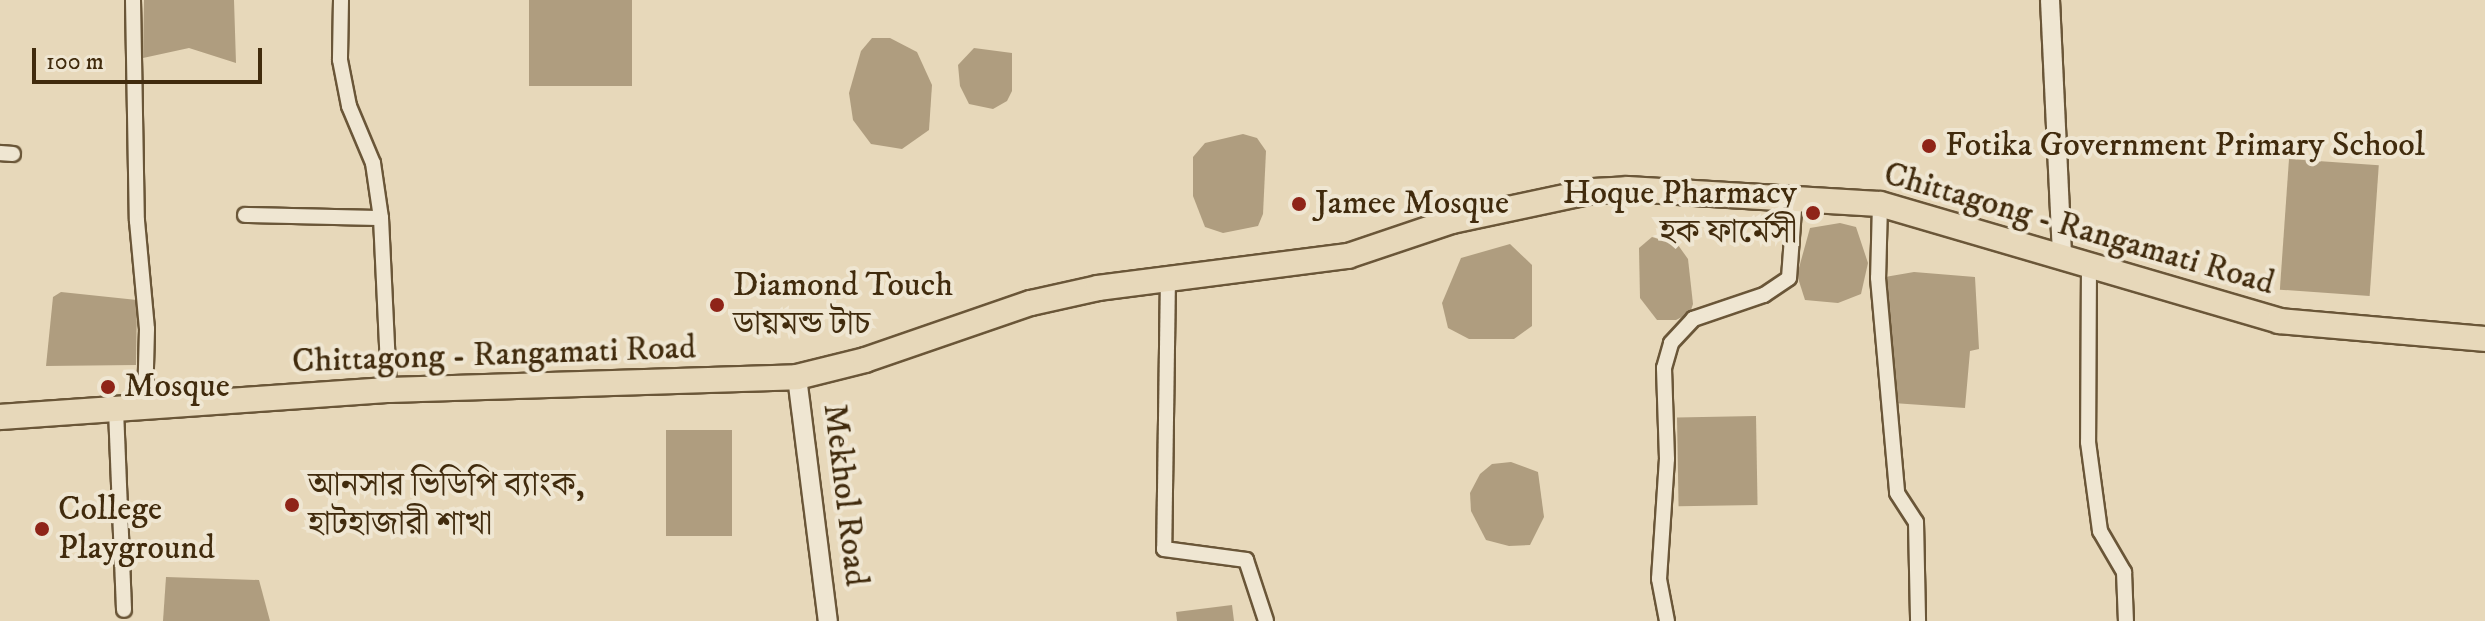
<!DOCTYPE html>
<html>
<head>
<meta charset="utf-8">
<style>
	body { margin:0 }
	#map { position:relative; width:2485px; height:621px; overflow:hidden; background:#e7d8ba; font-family:"IM FELL DW Pica","Noto Serif Bengali",serif }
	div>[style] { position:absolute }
	.water>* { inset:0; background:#af9d7f; transform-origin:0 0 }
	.roads { filter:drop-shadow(2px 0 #6a5638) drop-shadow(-2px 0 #6a5638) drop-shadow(0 2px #6a5638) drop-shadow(0 -2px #6a5638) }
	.minor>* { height:14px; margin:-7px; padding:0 7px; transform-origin:7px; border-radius:7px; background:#efe6d2 }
	.tertiary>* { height:18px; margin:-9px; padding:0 9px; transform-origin:9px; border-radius:9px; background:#efe6d2 }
	.trunk>* { height:24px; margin:-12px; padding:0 12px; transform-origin:12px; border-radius:12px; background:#e7d8ba }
	.dots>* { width:22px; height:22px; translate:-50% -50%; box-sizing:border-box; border:4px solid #efe6d2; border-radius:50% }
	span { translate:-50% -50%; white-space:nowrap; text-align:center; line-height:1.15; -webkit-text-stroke:8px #efe6d2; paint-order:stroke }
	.poi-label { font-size:34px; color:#412b0d }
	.left { translate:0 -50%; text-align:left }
	.right { translate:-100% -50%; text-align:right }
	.street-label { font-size:34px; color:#412b0d }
	.scale { position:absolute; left:32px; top:48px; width:230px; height:36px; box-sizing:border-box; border:4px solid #412b0d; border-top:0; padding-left:10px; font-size:24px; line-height:28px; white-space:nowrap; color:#412b0d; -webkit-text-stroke:6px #efe6d2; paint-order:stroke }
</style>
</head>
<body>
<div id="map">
	<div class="water">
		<div style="clip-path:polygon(144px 0,234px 0,236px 63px,189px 48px,143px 58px)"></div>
		<div style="left:529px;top:0;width:103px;height:86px"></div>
		<div style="clip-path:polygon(872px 38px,890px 38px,917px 52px,932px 85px,929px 130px,902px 149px,871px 144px,853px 120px,849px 93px,861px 51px)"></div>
		<div style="clip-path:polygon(974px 48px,1012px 53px,1012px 91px,1007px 101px,993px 109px,969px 104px,960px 86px,958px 65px)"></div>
		<div style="clip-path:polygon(1243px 134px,1257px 138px,1266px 151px,1263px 214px,1258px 226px,1223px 233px,1205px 227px,1193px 196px,1193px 157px,1205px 143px)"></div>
		<div style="left:2289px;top:159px;width:90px;height:131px;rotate:4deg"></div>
		<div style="clip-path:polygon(1840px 223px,1856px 227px,1868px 263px,1861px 294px,1838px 303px,1805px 300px,1797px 275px,1810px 228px)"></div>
		<div style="clip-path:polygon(1652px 237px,1678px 245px,1688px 259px,1693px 304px,1690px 313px,1676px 320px,1657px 320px,1640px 298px,1639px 248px)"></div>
		<div style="clip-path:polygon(1510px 244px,1532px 265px,1532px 326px,1514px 339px,1469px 339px,1448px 328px,1442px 303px,1461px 258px)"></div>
		<div style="clip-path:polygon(1914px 272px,1975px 277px,1979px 349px,1970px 351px,1965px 408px,1893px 403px,1885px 277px)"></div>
		<div style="clip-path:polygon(61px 292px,137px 300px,136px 365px,46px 366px,53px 297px)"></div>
		<div style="left:1756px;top:416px;width:89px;height:79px;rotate:89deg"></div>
		<div style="left:666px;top:430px;width:66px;height:106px"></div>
		<div style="clip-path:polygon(1511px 462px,1538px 472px,1544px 517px,1530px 545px,1509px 546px,1486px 540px,1471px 511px,1470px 493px,1480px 474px,1492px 464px)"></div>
		<div style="clip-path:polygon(166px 577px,259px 580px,270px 621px,163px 621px)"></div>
		<div style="clip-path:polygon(1232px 605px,1234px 621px,1177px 621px,1176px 612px)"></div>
	</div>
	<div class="roads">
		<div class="minor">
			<div style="left:133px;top:0;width:221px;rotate:89deg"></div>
			<div style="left:137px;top:221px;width:108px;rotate:84.7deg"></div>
			<div style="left:147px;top:329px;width:79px;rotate:91.5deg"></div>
			<div style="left:341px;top:0;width:60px;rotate:91deg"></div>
			<div style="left:340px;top:60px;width:47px;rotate:78.9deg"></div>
			<div style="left:349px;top:106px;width:62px;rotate:67.2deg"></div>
			<div style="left:373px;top:163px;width:56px;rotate:81.7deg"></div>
			<div style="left:381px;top:218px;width:172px;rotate:87.3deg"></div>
			<div style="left:0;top:153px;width:13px;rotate:4deg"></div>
			<div style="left:1880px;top:204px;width:74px;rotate:91.5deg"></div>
			<div style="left:1878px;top:278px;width:216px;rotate:84.9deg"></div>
			<div style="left:1897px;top:493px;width:35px;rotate:57deg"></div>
			<div style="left:1916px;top:522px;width:99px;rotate:88.8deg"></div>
			<div style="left:245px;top:215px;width:136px;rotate:1.3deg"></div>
			<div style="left:2089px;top:265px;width:177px;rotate:90.3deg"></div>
			<div style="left:2088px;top:442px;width:90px;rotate:82.3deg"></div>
			<div style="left:2100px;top:531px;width:48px;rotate:59.7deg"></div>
			<div style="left:2124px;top:572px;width:49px;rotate:87.7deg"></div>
			<div style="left:1168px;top:276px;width:273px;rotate:90.8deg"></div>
			<div style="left:1164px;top:549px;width:83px;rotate:7.6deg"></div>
			<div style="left:1246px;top:560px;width:64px;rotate:71.8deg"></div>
			<div style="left:116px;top:410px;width:200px;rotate:87.7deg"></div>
			<div style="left:1667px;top:621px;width:43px;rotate:-100.8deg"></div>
			<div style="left:1659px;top:579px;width:120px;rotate:-86.2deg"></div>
			<div style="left:1667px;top:459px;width:91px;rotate:-91.9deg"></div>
			<div style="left:1664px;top:368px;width:26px;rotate:-74deg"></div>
			<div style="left:1671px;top:343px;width:33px;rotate:-47deg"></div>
			<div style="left:1693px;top:319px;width:75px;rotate:-18.7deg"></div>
			<div style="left:1764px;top:295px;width:30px;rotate:-34deg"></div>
			<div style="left:1789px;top:278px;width:82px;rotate:-85.8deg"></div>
		</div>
		<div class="tertiary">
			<div style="left:2050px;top:0;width:256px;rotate:87.3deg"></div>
			<div style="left:797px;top:377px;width:246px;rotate:82.8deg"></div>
		</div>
		<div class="trunk">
			<div style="left:0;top:417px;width:390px;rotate:-4deg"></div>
			<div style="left:389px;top:390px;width:408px;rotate:-1.8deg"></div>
			<div style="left:797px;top:377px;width:70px;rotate:-14deg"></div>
			<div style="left:865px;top:360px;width:176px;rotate:-19deg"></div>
			<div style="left:1031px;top:303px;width:69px;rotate:-12.6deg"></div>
			<div style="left:1098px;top:288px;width:252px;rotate:-7.3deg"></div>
			<div style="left:1348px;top:256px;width:110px;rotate:-18.6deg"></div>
			<div style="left:1452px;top:221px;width:144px;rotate:-12deg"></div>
			<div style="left:1593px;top:191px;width:34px;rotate:-3deg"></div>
			<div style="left:1627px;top:189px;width:253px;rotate:3.4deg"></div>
			<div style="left:1880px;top:204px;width:416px;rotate:16.3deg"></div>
			<div style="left:2279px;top:321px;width:207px;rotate:5deg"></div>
		</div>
	</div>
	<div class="dots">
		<div style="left:1929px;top:146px;background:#8f2418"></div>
		<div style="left:1299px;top:204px;background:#8f2418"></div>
		<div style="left:1813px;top:213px;background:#8f2418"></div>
		<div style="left:717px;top:305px;background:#8f2418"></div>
		<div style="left:108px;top:387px;background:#8f2418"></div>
		<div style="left:292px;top:505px;background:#8f2418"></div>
		<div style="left:42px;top:529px;background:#8f2418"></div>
	</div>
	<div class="poi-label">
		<span class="left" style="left:1945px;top:146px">Fotika Government Primary School</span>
		<span class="right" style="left:1797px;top:213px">Hoque Pharmacy<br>হক ফার্মেসী</span>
		<span class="left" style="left:1315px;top:204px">Jamee Mosque</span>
		<span class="left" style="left:733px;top:305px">Diamond Touch<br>ডায়মন্ড টাচ</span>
		<span class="left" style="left:124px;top:387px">Mosque</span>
		<span class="left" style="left:308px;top:505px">আনসার ভিডিপি ব্যাংক,<br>হাটহাজারী শাখা</span>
		<span class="left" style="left:58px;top:529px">College<br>Playground</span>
	</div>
	<div class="street-label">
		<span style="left:2079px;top:229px;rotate:16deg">Chittagong - Rangamati Road</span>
		<span style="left:494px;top:355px;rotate:-2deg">Chittagong - Rangamati Road</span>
		<span style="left:845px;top:495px;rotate:83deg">Mekhol Road</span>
	</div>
	<div class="scale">100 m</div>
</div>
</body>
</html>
